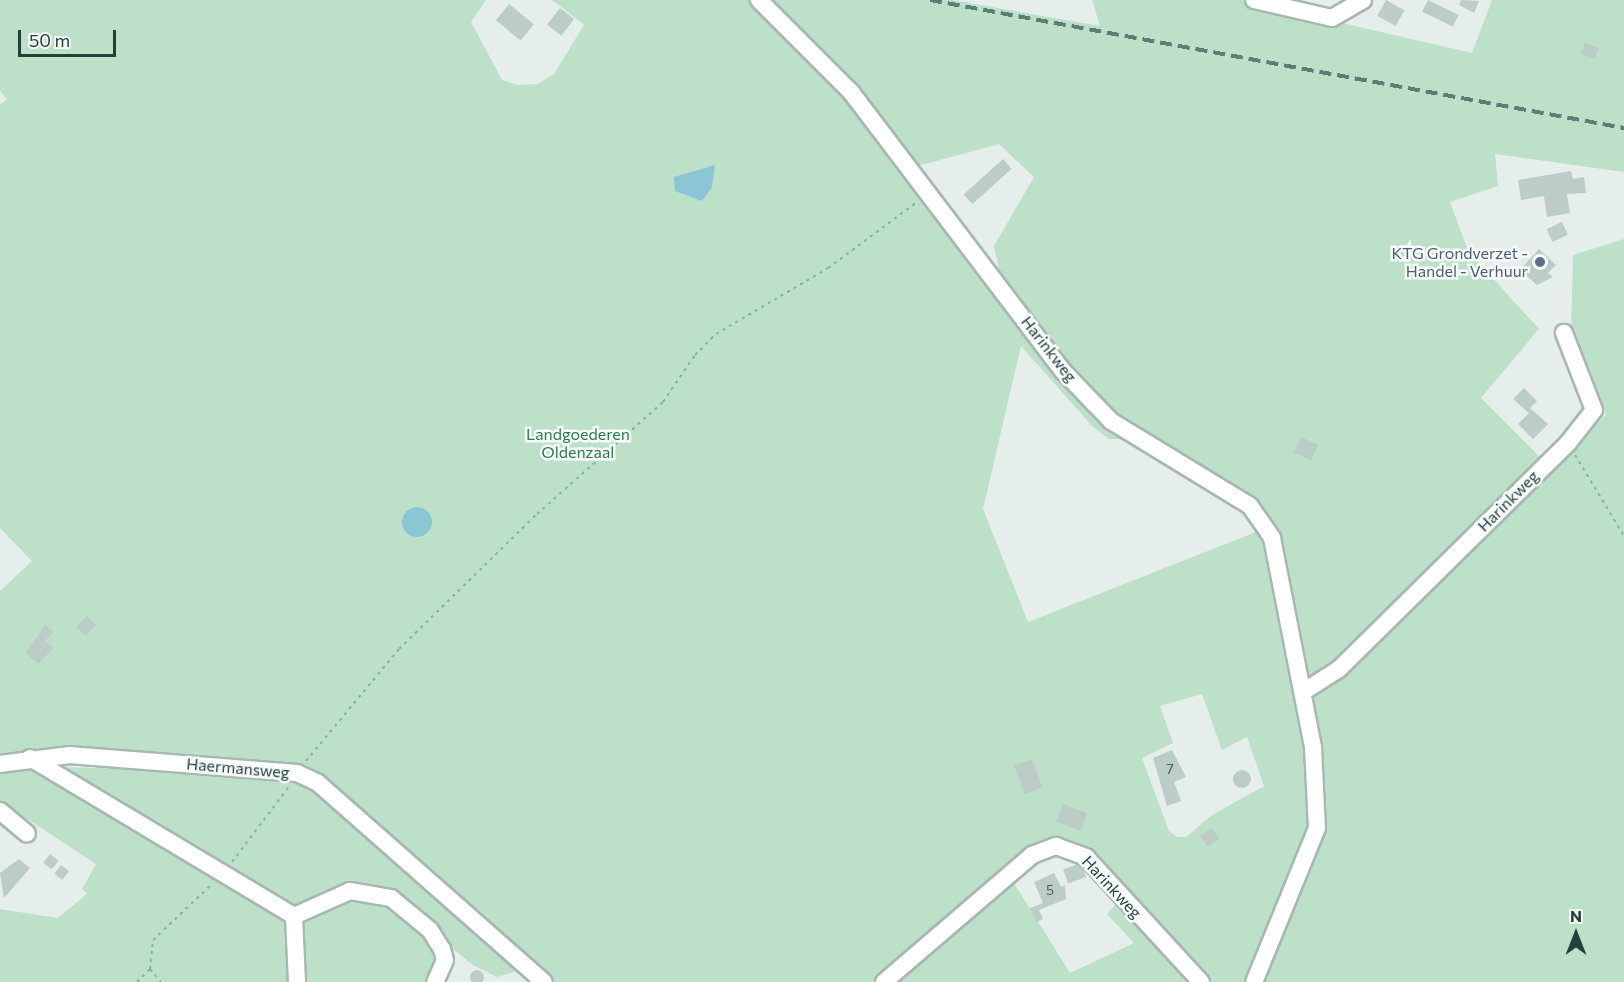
<!DOCTYPE html>
<html>
<head>
<meta charset="utf-8">
<style>
	body { margin:0 }
	#map { position:relative; width:1624px; height:982px; overflow:hidden; background:#e5eeea; font-family:Commissioner,sans-serif }
	div>[style] { position:absolute }
	.green>* { inset:0; background:#bde0c8 }
	.water>* { inset:0; background:#8bc6d5 }
	.round { border-radius:50% }
	.building>* { inset:0; background:#bcccc7; transform-origin:0 0 }
	.path>* { height:2px; margin-top:-1px; transform-origin:0; background:repeating-linear-gradient(90deg,#84b3a7 0 3px,transparent 0 7.5px) }
	.roads { filter:drop-shadow(2px 0 #a7b7b2) drop-shadow(-2px 0 #a7b7b2) drop-shadow(0 2px #a7b7b2) drop-shadow(0 -2px #a7b7b2) }
	.minor>* { height:16px; margin:-8px; padding:0 8px; transform-origin:8px; border-radius:8px; background:#fff }
	.rail>* { height:4px; margin-top:-2px; transform-origin:0; background:repeating-linear-gradient(90deg,#5d7d76 0 12px,transparent 0 18px) }
	.dots>* { width:16px; height:16px; translate:-50% -50%; box-sizing:border-box; border:3px solid #f6faf8; border-radius:50% }
	span { translate:-50% -50%; white-space:nowrap; text-align:center; line-height:1.15; -webkit-text-stroke:5px #f6faf8; paint-order:stroke }
	.number-label { font-size:14px; color:#49645e }
	.number-label span { -webkit-text-stroke-width:0 }
	.service-label { font-size:16px; color:#4e5e75 }
	.right { translate:-100% -50%; text-align:right }
	.street-label { font-size:16px; color:#23413b }
	.park-label { font-size:16px; color:#2b7a4d }
	.north { position:absolute; left:1546px; top:904px; width:60px; height:60px; -webkit-text-stroke:4px #f6faf8; paint-order:stroke; rotate:0deg; font-size:16px; font-weight:700; line-height:24px; text-align:center; color:#23413b }
	.north::after { content:''; display:block; margin:auto; width:21px; height:27px; background:#23413b; clip-path:polygon(50% 0,100% 100%,50% 72%,0 100%) }
	.scale { position:absolute; left:18px; top:30px; width:98px; height:27px; box-sizing:border-box; border:3px solid #23413b; border-top:0; padding-left:8px; font-size:18px; line-height:21px; white-space:nowrap; color:#23413b; -webkit-text-stroke:4px #f6faf8; paint-order:stroke }
</style>
</head>
<body>
<div id="map">
	<div class="green">
		<div style="clip-path:polygon(evenodd,0 0,486px 0,471px 22px,502px 80px,518px 85px,538px 84px,554px 74px,584px 25px,552px 0,754px 0,786px 28px,1127px 439px,1109px 439px,1093px 427px,1021px 346px,983px 509px,1028px 622px,1261px 530px,1266px 537px,1303px 721px,1312px 824px,1250px 982px,548px 982px,302px 768px,252px 760px,0 755px,0 591px,32px 561px,0 528px,0 105px,7px 99px,0 91px,0 0,1202px 694px,1222px 750px,1247px 737px,1264px 786px,1212px 815px,1186px 837px,1177px 837px,1169px 831px,1142px 758px,1173px 743px,1160px 706px,1202px 694px,0 0,1065px 839px,1147px 919px,1138px 927px,1116px 904px,1107px 914px,1134px 943px,1070px 973px,1004px 867px,1042px 840px,1065px 839px)"></div>
		<div style="clip-path:polygon(770px 0,952px 0,1100px 26px,1092px 0,1242px 0,1472px 53px,1492px 0,1624px 0,1624px 172px,1495px 154px,1498px 186px,1450px 202px,1468px 251px,1539px 329px,1481px 398px,1544px 461px,1337px 664px,1306px 683px,1273px 532px,1093px 398px,1002px 283px,994px 246px,1034px 177px,999px 144px,914px 167px,821px 53px)"></div>
		<div style="clip-path:polygon(1624px 239px,1624px 982px,1259px 982px,1316px 849px,1311px 699px,1606px 415px,1571px 336px,1573px 255px)"></div>
		<div style="clip-path:polygon(27px 765px,287px 919px,292px 982px,0 982px,0 909px,58px 918px,87px 894px,82px 889px,96px 864px,0 801px,0 772px)"></div>
		<div style="clip-path:polygon(58px 767px,259px 772px,307px 783px,521px 970px,497px 977px,473px 965px,376px 889px,292px 909px)"></div>
		<div style="clip-path:polygon(350px 895px,403px 908px,438px 953px,427px 982px,300px 982px,301px 918px)"></div>
	</div>
	<div class="water">
		<div style="clip-path:polygon(715px 165px,712px 187px,702px 201px,675px 191px,674px 177px)"></div>
		<div class="round" style="left:402px;top:507px;width:30px;height:30px"></div>
	</div>
	<div class="building">
		<div style="left:1386px;top:0;width:21px;height:18px;rotate:29deg"></div>
		<div style="left:1428px;top:0;width:34px;height:13px;rotate:26deg"></div>
		<div style="clip-path:polygon(1461px 0,1479px 1px,1474px 13px,1459px 5px)"></div>
		<div style="left:509px;top:4px;width:32px;height:21px;rotate:39deg"></div>
		<div style="left:560px;top:8px;width:18px;height:21px;rotate:38deg"></div>
		<div style="left:1585px;top:43px;width:15px;height:11px;rotate:23deg"></div>
		<div style="left:1003px;top:159px;width:13px;height:53px;rotate:48deg"></div>
		<div style="clip-path:polygon(1571px 171px,1573px 179px,1584px 177px,1586px 193px,1567px 194px,1570px 213px,1547px 217px,1544px 196px,1521px 200px,1518px 180px)"></div>
		<div style="left:1562px;top:222px;width:14px;height:17px;rotate:65deg"></div>
		<div style="clip-path:polygon(1539px 249px,1556px 265px,1548px 273px,1553px 277px,1537px 285px,1520px 270px)"></div>
		<div style="clip-path:polygon(1524px 388px,1537px 401px,1530px 408px,1548px 424px,1533px 439px,1518px 424px,1529px 413px,1513px 399px)"></div>
		<div style="left:1301px;top:437px;width:19px;height:17px;rotate:25deg"></div>
		<div style="left:87px;top:616px;width:13px;height:15px;rotate:45deg"></div>
		<div style="clip-path:polygon(45px 625px,53px 632px,45px 641px,53px 648px,38px 664px,26px 653px)"></div>
		<div style="clip-path:polygon(1172px 750px,1186px 777px,1174px 782px,1181px 801px,1167px 806px,1153px 758px)"></div>
		<div style="left:1032px;top:759px;width:30px;height:19px;rotate:70deg"></div>
		<div class="round" style="left:1233px;top:770px;width:18px;height:18px"></div>
		<div style="left:1063px;top:804px;width:26px;height:19px;rotate:21deg"></div>
		<div style="left:1212px;top:828px;width:13px;height:14px;rotate:58deg"></div>
		<div style="left:50px;top:854px;width:11px;height:11px;rotate:38deg"></div>
		<div style="clip-path:polygon(19px 859px,30px 868px,4px 898px,0 873px)"></div>
		<div style="left:1081px;top:863px;width:15px;height:19px;rotate:70deg"></div>
		<div style="left:61px;top:865px;width:10px;height:11px;rotate:37deg"></div>
		<div style="clip-path:polygon(1054px 873px,1061px 887px,1065px 885px,1066px 899px,1039px 910px,1043px 919px,1036px 922px,1030px 908px,1043px 903px,1034px 882px)"></div>
		<div class="round" style="left:470px;top:970px;width:14px;height:14px"></div>
	</div>
	<div class="path">
		<div style="left:1575px;top:455px;width:95px;rotate:58.8deg"></div>
		<div style="left:306px;top:761px;width:146px;rotate:-50.3deg"></div>
		<div style="left:399px;top:649px;width:193px;rotate:-44.4deg"></div>
		<div style="left:537px;top:514px;width:169px;rotate:-41.6deg"></div>
		<div style="left:663px;top:402px;width:57px;rotate:-55.8deg"></div>
		<div style="left:695px;top:355px;width:30px;rotate:-45deg"></div>
		<div style="left:716px;top:334px;width:130px;rotate:-30.5deg"></div>
		<div style="left:828px;top:268px;width:109px;rotate:-36.5deg"></div>
		<div style="left:232px;top:862px;width:93px;rotate:-52.9deg"></div>
		<div style="left:150px;top:969px;width:17px;rotate:50deg"></div>
		<div style="left:137px;top:982px;width:18px;rotate:-45deg"></div>
		<div style="left:150px;top:969px;width:29px;rotate:-84deg"></div>
		<div style="left:153px;top:940px;width:81px;rotate:-43.5deg"></div>
	</div>
	<div class="roads">
		<div class="minor">
			<div style="left:759px;top:0;width:130px;rotate:45deg"></div>
			<div style="left:851px;top:92px;width:350px;rotate:52.8deg"></div>
			<div style="left:1063px;top:371px;width:69px;rotate:46.2deg"></div>
			<div style="left:1111px;top:421px;width:163px;rotate:31.4deg"></div>
			<div style="left:1250px;top:506px;width:39px;rotate:55deg"></div>
			<div style="left:1272px;top:538px;width:213px;rotate:78.9deg"></div>
			<div style="left:1313px;top:747px;width:81px;rotate:87.2deg"></div>
			<div style="left:1317px;top:828px;width:166px;rotate:112.2deg"></div>
			<div style="left:1254px;top:0;width:80px;rotate:13deg"></div>
			<div style="left:1332px;top:18px;width:36px;rotate:-30deg"></div>
			<div style="left:1303px;top:692px;width:43px;rotate:-32.6deg"></div>
			<div style="left:1339px;top:669px;width:322px;rotate:-44.6deg"></div>
			<div style="left:1568px;top:443px;width:42px;rotate:-51.8deg"></div>
			<div style="left:1594px;top:410px;width:83px;rotate:-111.3deg"></div>
			<div style="left:30px;top:758px;width:308px;rotate:30.9deg"></div>
			<div style="left:0;top:764px;width:70px;rotate:-7.4deg"></div>
			<div style="left:69px;top:755px;width:229px;rotate:4.5deg"></div>
			<div style="left:297px;top:773px;width:23px;rotate:25deg"></div>
			<div style="left:318px;top:783px;width:301px;rotate:41.4deg"></div>
			<div style="left:0;top:811px;width:35px;rotate:40deg"></div>
			<div style="left:294px;top:916px;width:61px;rotate:-24.1deg"></div>
			<div style="left:350px;top:891px;width:42px;rotate:9.7deg"></div>
			<div style="left:391px;top:898px;width:50px;rotate:39.4deg"></div>
			<div style="left:430px;top:930px;width:22px;rotate:58deg"></div>
			<div style="left:442px;top:949px;width:11px;rotate:75deg"></div>
			<div style="left:445px;top:960px;width:24px;rotate:114deg"></div>
			<div style="left:294px;top:916px;width:66px;rotate:87.4deg"></div>
			<div style="left:884px;top:982px;width:195px;rotate:-40.6deg"></div>
			<div style="left:1032px;top:855px;width:26px;rotate:-21deg"></div>
			<div style="left:1056px;top:846px;width:32px;rotate:20deg"></div>
			<div style="left:1086px;top:857px;width:170px;rotate:47.4deg"></div>
		</div>
	</div>
	<div class="rail">
		<div style="left:930px;top:0;width:706px;rotate:10.45deg"></div>
	</div>
	<div class="dots">
		<div style="left:1540px;top:262px;background:#5c6f8a"></div>
	</div>
	<div class="number-label">
		<span style="left:1170px;top:769px">7</span>
		<span style="left:1050px;top:890px">5</span>
	</div>
	<div class="service-label">
		<span class="right" style="left:1528px;top:262px">KTG Grondverzet -<br>Handel - Verhuur</span>
	</div>
	<div class="street-label">
		<span style="left:1049px;top:349px;rotate:52deg">Harinkweg</span>
		<span style="left:1508px;top:501px;rotate:-45deg">Harinkweg</span>
		<span style="left:238px;top:768px;rotate:5deg">Haermansweg</span>
		<span style="left:1112px;top:887px;rotate:47deg">Harinkweg</span>
	</div>
	<div class="park-label">
		<span style="left:578px;top:443px">Landgoederen<br>Oldenzaal</span>
	</div>
	<div class="north">N</div>
	<div class="scale">50 m</div>
</div>
</body>
</html>
